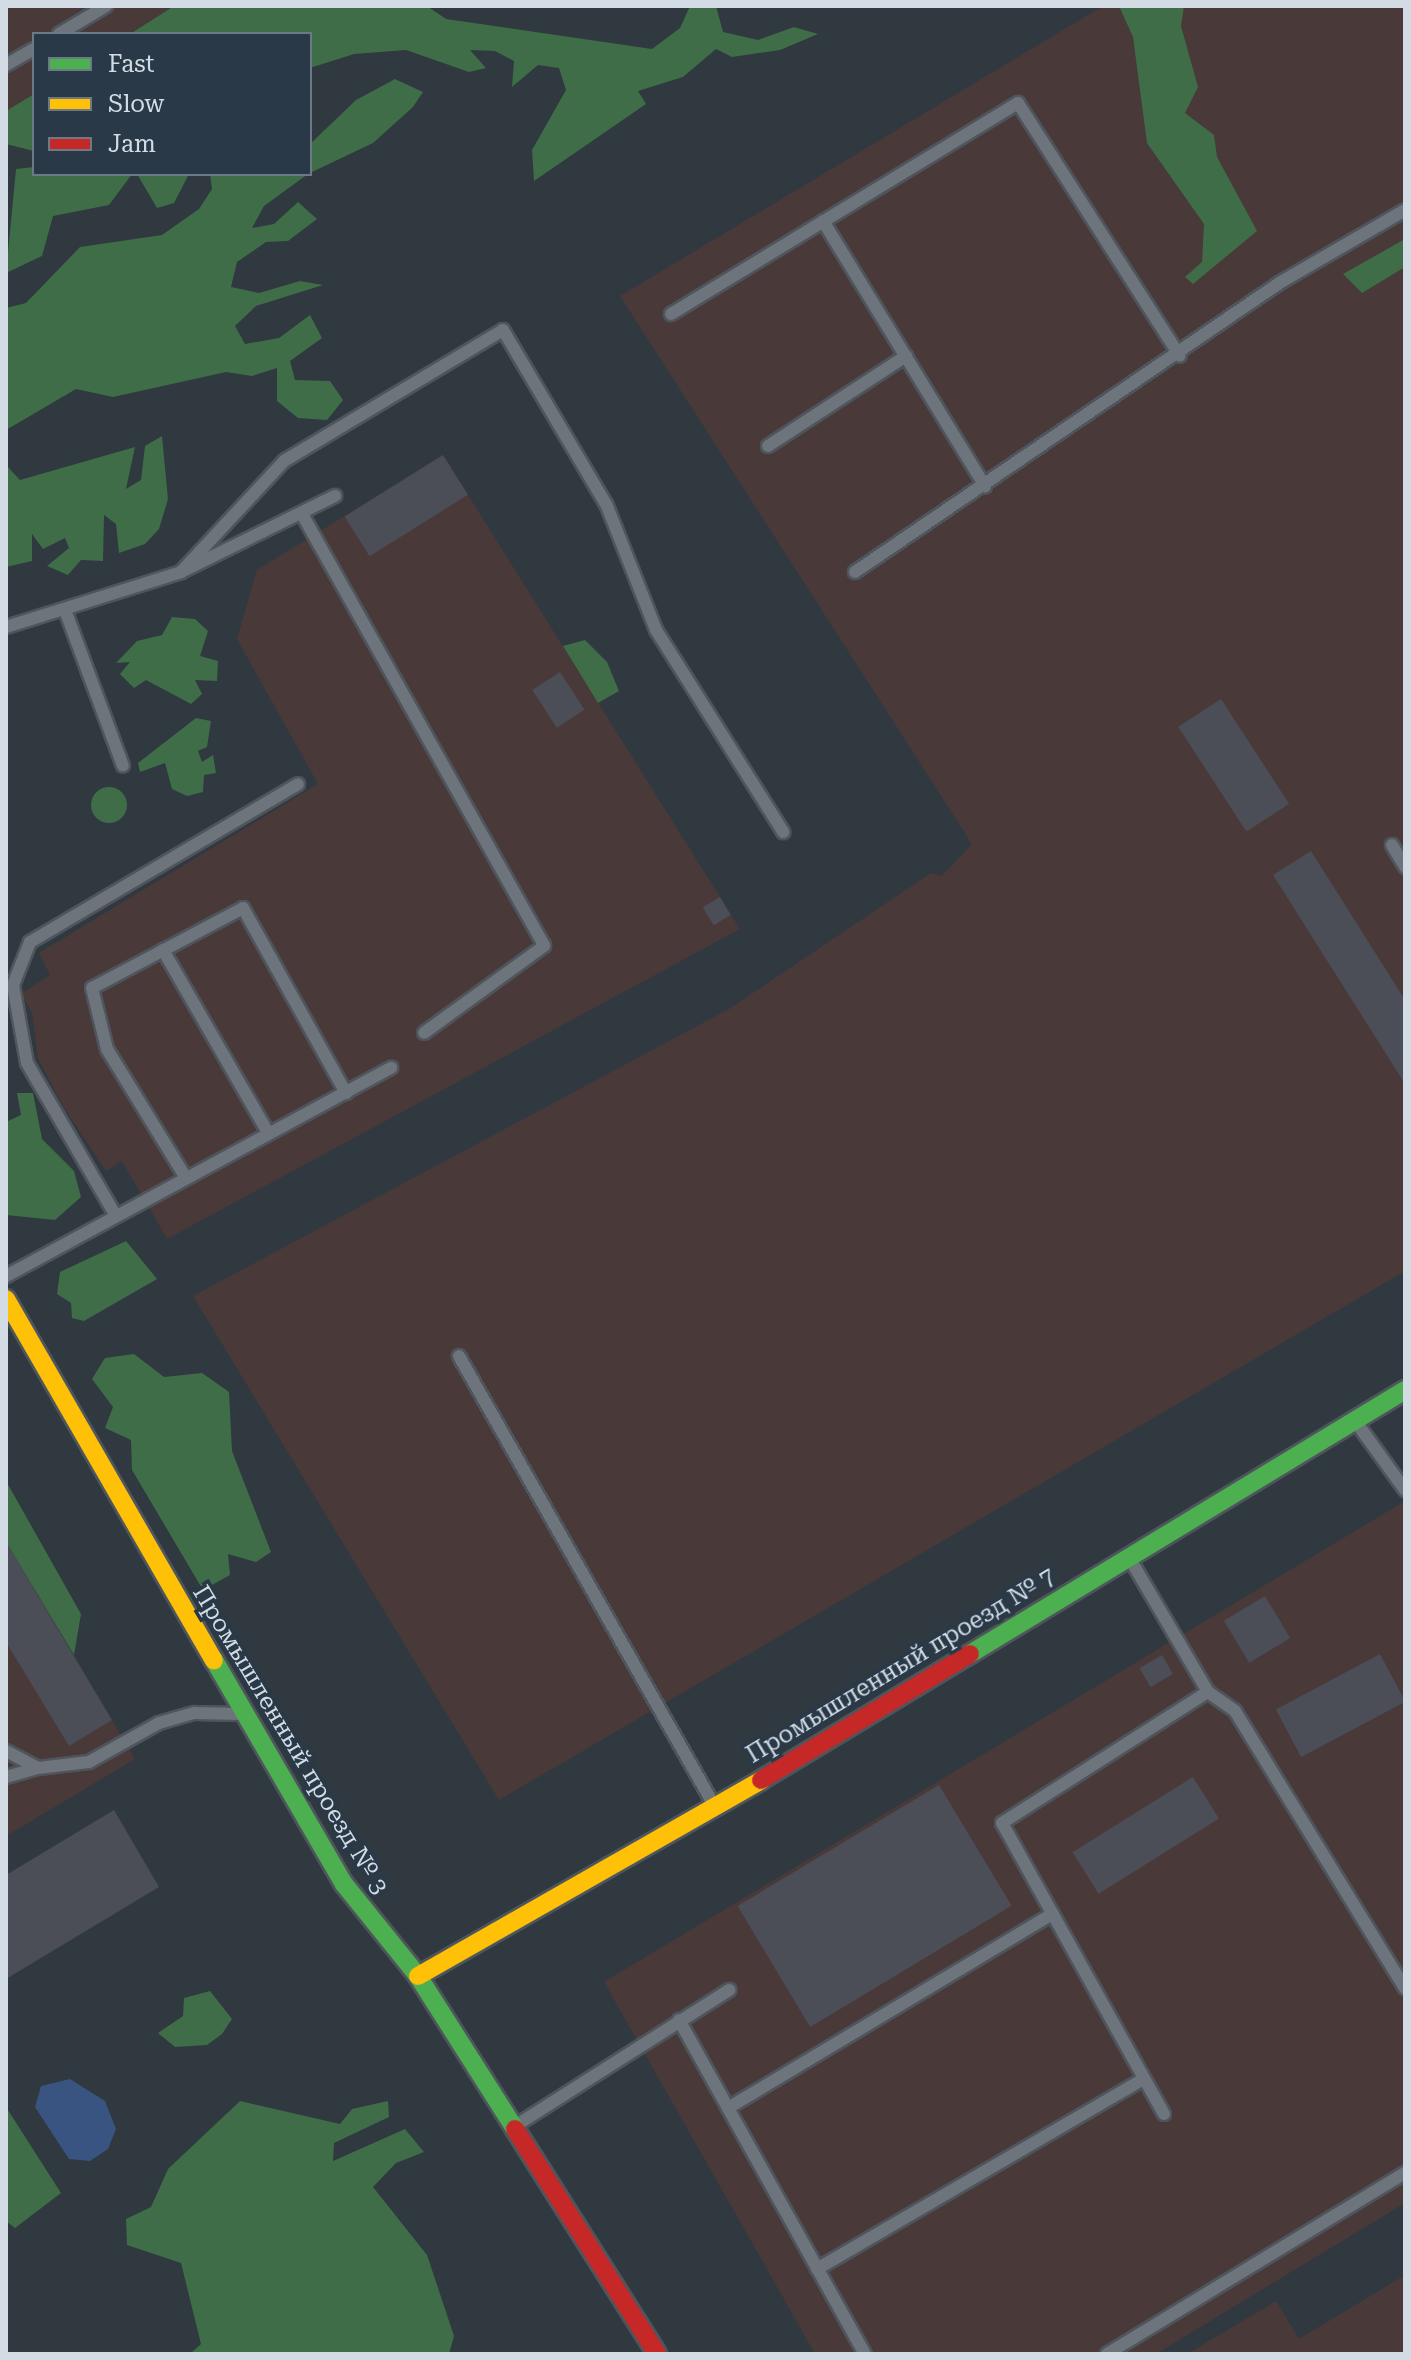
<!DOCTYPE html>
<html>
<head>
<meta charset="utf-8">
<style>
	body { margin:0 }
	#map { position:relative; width:1411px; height:2360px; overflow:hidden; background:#303840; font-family:"Roboto Serif",serif }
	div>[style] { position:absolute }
	.industrial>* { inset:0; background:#4a3939 }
	.forest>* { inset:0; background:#3e6d48 }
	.round { border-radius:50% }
	.water>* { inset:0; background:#3a5482 }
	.building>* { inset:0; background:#4b4e56; transform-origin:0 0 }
	.roads { filter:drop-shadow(2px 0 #4e555c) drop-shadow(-2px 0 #4e555c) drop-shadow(0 2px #4e555c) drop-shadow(0 -2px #4e555c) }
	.lane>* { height:12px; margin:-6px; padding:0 6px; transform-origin:6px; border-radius:6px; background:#6d747b }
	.fast>* { height:18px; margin:-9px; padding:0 9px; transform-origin:9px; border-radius:9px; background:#4caf50 }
	.slow>* { height:18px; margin:-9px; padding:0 9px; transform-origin:9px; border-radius:9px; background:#ffc107 }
	.jam>* { height:18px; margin:-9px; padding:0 9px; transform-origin:9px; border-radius:9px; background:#c62828 }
	span { translate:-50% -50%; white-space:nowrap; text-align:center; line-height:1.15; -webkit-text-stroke:7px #293947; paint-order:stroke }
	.street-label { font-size:24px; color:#d3dce5 }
	.frame { position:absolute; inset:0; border:8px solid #d3dce5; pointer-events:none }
	.legend { position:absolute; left:32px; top:32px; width:280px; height:144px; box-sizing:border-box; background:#293947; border:2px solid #6d7a86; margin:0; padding:10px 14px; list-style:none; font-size:24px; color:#d3dce5 }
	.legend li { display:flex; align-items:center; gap:16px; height:40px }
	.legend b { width:40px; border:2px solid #6d7a86 }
</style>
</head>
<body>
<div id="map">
	<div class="industrial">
		<div style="clip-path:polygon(6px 6px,174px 6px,130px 34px,34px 34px,34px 94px,6px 111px)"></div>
		<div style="clip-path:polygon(1103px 6px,1405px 6px,1405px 1271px,499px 1800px,193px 1296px,729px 1009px,931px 873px,942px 876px,972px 844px,620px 296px)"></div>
		<div style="clip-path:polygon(443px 455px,740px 929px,167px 1239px,122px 1161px,106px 1171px,62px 1105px,38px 1058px,32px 1013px,21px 994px,50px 975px,39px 953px,318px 784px,237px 639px,257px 570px)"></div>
		<div style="clip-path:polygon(1405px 1501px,1405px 2203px,1156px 2354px,815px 2354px,604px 1982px)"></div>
		<div style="clip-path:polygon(6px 1542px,135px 1759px,6px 1836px)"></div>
		<div style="clip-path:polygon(1405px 2275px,1405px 2354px,1187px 2354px,1276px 2301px,1299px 2339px)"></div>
	</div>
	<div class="forest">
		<div style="clip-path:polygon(174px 6px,427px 6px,446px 19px,652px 49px,680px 28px,690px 6px,716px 6px,723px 32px,758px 40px,794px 27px,818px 34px,780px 50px,732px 57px,716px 49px,683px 77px,638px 91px,646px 104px,534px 181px,532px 150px,566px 90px,559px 68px,538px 65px,512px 87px,514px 61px,495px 51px,470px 50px,486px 68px,469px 72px,406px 50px,354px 54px,310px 68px,310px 34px,130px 34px)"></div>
		<div style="clip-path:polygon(1119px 6px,1184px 6px,1181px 26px,1198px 87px,1185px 113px,1214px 135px,1217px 157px,1257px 231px,1193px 284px,1185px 277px,1202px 262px,1204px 224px,1147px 143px,1133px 37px)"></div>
		<div style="clip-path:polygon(395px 79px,423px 92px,413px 107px,373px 143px,310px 173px,310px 144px,356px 100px)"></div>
		<div style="clip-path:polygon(34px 94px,34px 151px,6px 144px,6px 111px)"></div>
		<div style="clip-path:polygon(34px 167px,34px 174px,132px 174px,109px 205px,53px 216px,42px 256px,6px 273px,16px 169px)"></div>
		<div style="clip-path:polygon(137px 174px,189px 174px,174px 203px,157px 208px)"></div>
		<div style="clip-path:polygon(210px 174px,308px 174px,264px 206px,252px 228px,274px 224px,298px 202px,317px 219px,288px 241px,266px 242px,237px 262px,231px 287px,259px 293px,300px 281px,323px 285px,256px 306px,235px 326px,245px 344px,279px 338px,310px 315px,322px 338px,290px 361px,295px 380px,330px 381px,343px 400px,327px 420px,298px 418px,277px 401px,277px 368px,252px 376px,226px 372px,113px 397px,76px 389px,6px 430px,6px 308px,26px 303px,80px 247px,162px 235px,199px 209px,212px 189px)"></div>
		<div style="clip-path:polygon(1405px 239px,1405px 267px,1362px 293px,1343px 274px)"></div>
		<div style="clip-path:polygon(162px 436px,168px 499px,159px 529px,145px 544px,119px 553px,116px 524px,104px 515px,103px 561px,81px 560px,68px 575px,47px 566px,69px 548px,65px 538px,43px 549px,32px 534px,32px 561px,6px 567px,6px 465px,20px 480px,135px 447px,126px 489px,141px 480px,145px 446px)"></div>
		<div style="clip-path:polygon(172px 617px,195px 619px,208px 631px,200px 656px,218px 661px,217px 681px,195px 680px,202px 694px,191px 704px,146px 680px,134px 688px,120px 674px,130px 662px,116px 663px,137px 641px,162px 635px)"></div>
		<div style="clip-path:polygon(585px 640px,607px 662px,619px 691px,598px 703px,563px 646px)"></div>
		<div style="clip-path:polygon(196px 718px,211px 721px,207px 747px,198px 751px,202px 762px,213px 755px,216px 773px,204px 775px,203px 792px,187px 796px,172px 789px,165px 763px,140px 772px,138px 763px)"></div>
		<div class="round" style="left:91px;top:787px;width:36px;height:36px"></div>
		<div style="clip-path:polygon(17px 1093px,33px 1093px,42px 1139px,74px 1171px,81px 1197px,55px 1220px,6px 1215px,6px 1122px,21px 1115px)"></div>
		<div style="clip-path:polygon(126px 1241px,157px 1279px,84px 1321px,72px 1318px,71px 1303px,57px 1294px,60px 1272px)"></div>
		<div style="clip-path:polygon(134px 1354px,164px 1377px,202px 1373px,229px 1392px,232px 1451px,271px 1552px,256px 1562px,228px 1554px,230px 1575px,203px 1590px,132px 1470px,131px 1440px,105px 1428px,113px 1407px,92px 1379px,105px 1358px)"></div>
		<div style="clip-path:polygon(6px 1481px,81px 1614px,74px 1655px,6px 1542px)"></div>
		<div style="clip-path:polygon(210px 1991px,232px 2019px,222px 2034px,207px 2045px,175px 2047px,158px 2033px,183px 2016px,184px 1998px)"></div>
		<div style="clip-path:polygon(240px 2101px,340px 2124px,352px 2109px,388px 2101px,389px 2117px,334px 2143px,333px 2161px,405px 2129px,424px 2152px,396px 2163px,373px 2187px,427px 2255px,454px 2336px,449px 2354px,190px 2354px,201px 2344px,181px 2263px,127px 2245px,126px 2219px,151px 2207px,168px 2169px)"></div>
		<div style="clip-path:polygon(6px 2107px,61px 2193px,15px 2228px,6px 2221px)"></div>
	</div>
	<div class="water">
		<div style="clip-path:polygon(70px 2079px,105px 2101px,116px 2129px,108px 2149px,90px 2161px,69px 2159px,35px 2107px,41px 2086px)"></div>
	</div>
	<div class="building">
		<div style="left:443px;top:455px;width:47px;height:116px;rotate:58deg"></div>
		<div style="left:560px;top:672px;width:45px;height:33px;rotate:57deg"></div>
		<div style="left:1221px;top:699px;width:125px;height:51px;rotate:57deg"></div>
		<div style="clip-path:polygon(1311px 851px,1405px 1000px,1405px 1084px,1273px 875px)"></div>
		<div style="left:720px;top:897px;width:21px;height:20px;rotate:59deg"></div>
		<div style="clip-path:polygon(6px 1542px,112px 1720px,69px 1746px,6px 1642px)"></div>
		<div style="left:1265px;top:1596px;width:49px;height:48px;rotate:59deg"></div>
		<div style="left:1380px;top:1654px;width:54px;height:118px;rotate:62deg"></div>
		<div style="left:1162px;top:1655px;width:22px;height:26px;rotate:60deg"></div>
		<div style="left:1193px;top:1777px;width:49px;height:142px;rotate:58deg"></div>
		<div style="left:939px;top:1785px;width:141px;height:235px;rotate:59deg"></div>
		<div style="clip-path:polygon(114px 1810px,159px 1887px,6px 1979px,6px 1875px)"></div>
	</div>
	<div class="roads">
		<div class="lane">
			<div style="left:59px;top:34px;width:55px;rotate:-30.8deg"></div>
			<div style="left:6px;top:65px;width:32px;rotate:-30deg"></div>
			<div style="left:823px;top:221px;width:311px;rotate:58.6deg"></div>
			<div style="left:671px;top:314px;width:406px;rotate:-31.3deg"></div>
			<div style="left:1018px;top:103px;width:300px;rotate:57.4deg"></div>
			<div style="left:768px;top:446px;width:165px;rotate:-33.1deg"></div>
			<div style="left:302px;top:514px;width:495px;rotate:60.7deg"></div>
			<div style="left:544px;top:946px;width:148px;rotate:144.1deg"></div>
			<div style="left:181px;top:572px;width:151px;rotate:-47.1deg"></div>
			<div style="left:284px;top:461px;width:255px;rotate:-30.9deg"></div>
			<div style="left:503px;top:330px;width:204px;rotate:59.4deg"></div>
			<div style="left:607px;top:506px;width:133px;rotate:68.4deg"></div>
			<div style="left:656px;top:630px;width:239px;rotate:57.8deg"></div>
			<div style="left:855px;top:572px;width:515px;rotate:-34.25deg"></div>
			<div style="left:1281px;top:282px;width:143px;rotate:-30.1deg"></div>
			<div style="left:65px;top:610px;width:166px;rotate:69.6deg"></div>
			<div style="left:6px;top:627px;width:183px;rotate:-17.4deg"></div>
			<div style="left:181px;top:572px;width:172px;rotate:-26.3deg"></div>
			<div style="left:1392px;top:845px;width:26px;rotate:59deg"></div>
			<div style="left:163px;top:950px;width:212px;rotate:60.1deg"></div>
			<div style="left:186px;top:1178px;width:151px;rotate:-121.5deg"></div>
			<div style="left:107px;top:1049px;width:63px;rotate:-103.8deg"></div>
			<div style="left:92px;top:988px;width:171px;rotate:-27.9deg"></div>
			<div style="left:243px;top:908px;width:212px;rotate:60.9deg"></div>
			<div style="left:116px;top:1216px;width:177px;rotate:-120.2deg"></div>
			<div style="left:27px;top:1063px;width:79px;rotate:-100.2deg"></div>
			<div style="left:13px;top:985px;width:46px;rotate:-68.4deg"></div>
			<div style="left:30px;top:942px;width:311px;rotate:-30.5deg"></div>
			<div style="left:6px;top:1276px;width:438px;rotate:-28.4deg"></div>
			<div style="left:459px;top:1356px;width:516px;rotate:60.41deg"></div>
			<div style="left:1356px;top:1422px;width:84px;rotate:54.2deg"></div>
			<div style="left:1130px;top:1559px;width:154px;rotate:59.6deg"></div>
			<div style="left:1208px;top:1692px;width:33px;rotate:35deg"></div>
			<div style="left:1235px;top:1711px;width:325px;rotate:58.5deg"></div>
			<div style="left:6px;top:1751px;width:36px;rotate:28deg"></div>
			<div style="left:38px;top:1768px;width:51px;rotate:-6.7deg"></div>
			<div style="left:89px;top:1762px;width:80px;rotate:-29.1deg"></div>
			<div style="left:159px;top:1723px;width:37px;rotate:-16deg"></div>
			<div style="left:195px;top:1713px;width:45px;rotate:1.3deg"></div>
			<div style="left:6px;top:1777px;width:33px;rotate:-16deg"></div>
			<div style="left:679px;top:2020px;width:382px;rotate:60.9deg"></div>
			<div style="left:728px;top:2108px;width:378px;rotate:-30.9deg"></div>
			<div style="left:1164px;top:2114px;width:333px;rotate:-119.1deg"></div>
			<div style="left:1002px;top:1823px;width:244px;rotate:-32.5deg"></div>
			<div style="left:515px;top:2126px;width:254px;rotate:-32.4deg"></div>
			<div style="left:817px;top:2269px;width:378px;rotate:-30.2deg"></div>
			<div style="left:1107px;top:2354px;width:349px;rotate:-31.3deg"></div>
		</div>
		<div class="fast">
			<div style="left:970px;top:1654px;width:509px;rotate:-31.25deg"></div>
			<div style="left:214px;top:1660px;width:259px;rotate:59.9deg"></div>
			<div style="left:344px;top:1884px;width:118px;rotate:51.2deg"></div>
			<div style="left:418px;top:1976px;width:181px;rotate:57.6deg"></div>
		</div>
		<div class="slow">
			<div style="left:6px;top:1299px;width:417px;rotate:60.1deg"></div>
			<div style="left:418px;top:1976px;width:395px;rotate:-29.7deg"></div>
		</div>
		<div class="jam">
			<div style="left:761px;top:1780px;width:244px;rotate:-31.1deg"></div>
			<div style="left:515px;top:2129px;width:266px;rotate:57.7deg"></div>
		</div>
	</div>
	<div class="street-label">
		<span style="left:901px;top:1666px;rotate:-31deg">Промышленный проезд № 7</span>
		<span style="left:290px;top:1740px;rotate:59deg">Промышленный проезд № 3</span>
	</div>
	<div class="frame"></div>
	<ul class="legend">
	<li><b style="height:10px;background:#4caf50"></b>Fast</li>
	<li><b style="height:10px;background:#ffc107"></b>Slow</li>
	<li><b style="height:10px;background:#c62828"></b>Jam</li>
	</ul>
</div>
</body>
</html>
